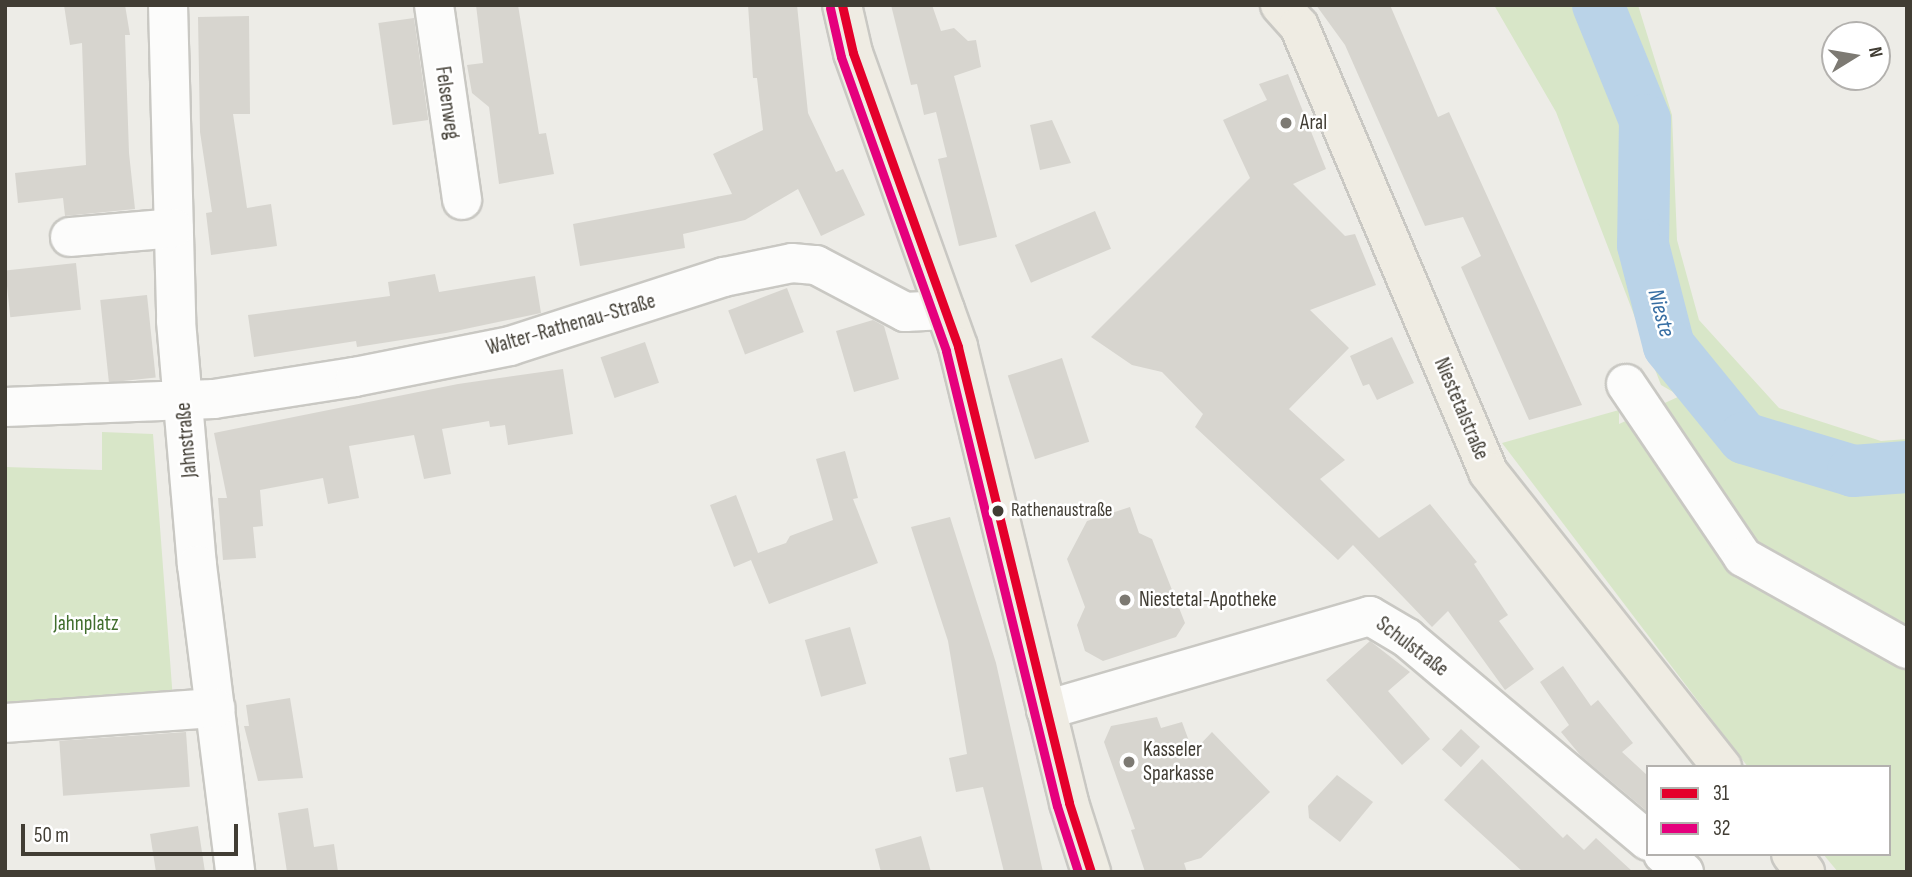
<!DOCTYPE html>
<html>
<head>
<meta charset="utf-8">
<style>
	body { margin:0 }
	#map { position:relative; width:1912px; height:877px; overflow:hidden; background:#edece7; font-family:"Sofia Sans Condensed",sans-serif }
	div>[style] { position:absolute }
	.green>* { inset:0; background:#d8e6c8 }
	.river>* { height:52px; margin:-26px; padding:0 26px; transform-origin:26px; border-radius:26px; background:#bad3e8 }
	.building>* { inset:0; background:#d7d5cf; transform-origin:0 0 }
	.roads { filter:drop-shadow(2px 0 #c9c8c3) drop-shadow(-2px 0 #c9c8c3) drop-shadow(0 2px #c9c8c3) drop-shadow(0 -2px #c9c8c3) }
	.minor>* { height:38px; margin:-19px; padding:0 19px; transform-origin:19px; border-radius:19px; background:#fcfcfb }
	.major>* { height:38px; margin:-19px; padding:0 19px; transform-origin:19px; border-radius:19px; background:#efece3 }
	.bus-1>* { height:9px; margin:-4.5px; padding:0 4.5px; transform-origin:4.5px; border-radius:4.5px; background:#e4002b }
	.bus-2>* { height:9px; margin:-4.5px; padding:0 4.5px; transform-origin:4.5px; border-radius:4.5px; background:#e5007d }
	.dots>* { width:19px; height:19px; translate:-50% -50%; box-sizing:border-box; border:4px solid #fff; border-radius:50% }
	span { translate:-50% -50%; white-space:nowrap; text-align:center; line-height:1.15; -webkit-text-stroke:5px #fff; paint-order:stroke }
	.bus-label { font-size:19px; color:#413d34 }
	.left { translate:0 -50%; text-align:left }
	.street-label { font-size:21px; color:#413d34 }
	.poi-label { font-size:21px; color:#413d34 }
	.park-label { font-size:21px; color:#416e2d }
	.water-label { font-size:23px; color:#376ea3; font-style:italic }
	.frame { position:absolute; inset:0; border:7px solid #413d34; pointer-events:none }
	.legend { position:absolute; left:1646px; top:765px; width:245px; height:91px; box-sizing:border-box; background:#fff; border:2px solid #b3b1ae; margin:0; padding:9px 12px; list-style:none; font-size:21px; color:#413d34 }
	.legend li { display:flex; align-items:center; gap:14px; height:35px }
	.legend b { width:35px; border:2px solid #b3b1ae }
	.north { position:absolute; left:1821px; top:21px; width:70px; height:70px; box-sizing:border-box; background:#fff; border:2px solid #b3b1ae; border-radius:50%; rotate:79deg; font-size:19px; font-weight:700; line-height:28px; text-align:center; color:#413d34 }
	.north::after { content:''; display:block; margin:auto; width:24px; height:32px; background:#7d7a73; clip-path:polygon(50% 0,100% 100%,50% 72%,0 100%) }
	.scale { position:absolute; left:21px; top:824px; width:217px; height:32px; box-sizing:border-box; border:4px solid #413d34; border-top:0; padding-left:9px; font-size:21px; line-height:24px; white-space:nowrap; color:#413d34; -webkit-text-stroke:5px #fff; paint-order:stroke }
</style>
</head>
<body>
<div id="map">
	<div class="green">
		<div style="clip-path:polygon(1494px 5px,1638px 5px,1672px 115px,1677px 240px,1699px 320px,1779px 408px,1881px 441px,1907px 439px,1907px 872px,1838px 872px,1823px 854px,1889px 854px,1889px 767px,1748px 767px,1502px 443px,1619px 410px,1619px 424px,1680px 396px,1661px 385px,1556px 112px)"></div>
		<div style="clip-path:polygon(102px 432px,153px 434px,173px 700px,5px 710px,5px 467px,102px 470px)"></div>
	</div>
	<div class="river">
		<div style="left:1598px;top:5px;width:124px;rotate:67.8deg"></div>
		<div style="left:1645px;top:120px;width:125px;rotate:90.9deg"></div>
		<div style="left:1643px;top:245px;width:104px;rotate:75.6deg"></div>
		<div style="left:1669px;top:346px;width:119px;rotate:50.8deg"></div>
		<div style="left:1744px;top:438px;width:114px;rotate:16.8deg"></div>
		<div style="left:1853px;top:471px;width:54px;rotate:-4.2deg"></div>
	</div>
	<div class="building">
		<div style="clip-path:polygon(64px 5px,125px 5px,130px 35px,125px 35px,129px 153px,135px 209px,65px 216px,63px 198px,18px 203px,15px 173px,86px 165px,82px 43px,70px 45px)"></div>
		<div style="clip-path:polygon(476px 5px,518px 5px,539px 134px,546px 133px,554px 174px,499px 184px,489px 107px,472px 93px,467px 65px,483px 63px)"></div>
		<div style="clip-path:polygon(748px 5px,797px 5px,808px 113px,836px 172px,843px 169px,865px 215px,821px 236px,798px 189px,745px 220px,683px 234px,685px 248px,580px 266px,573px 224px,732px 194px,713px 154px,763px 130px,757px 78px,753px 78px)"></div>
		<div style="clip-path:polygon(891px 5px,932px 5px,941px 31px,954px 28px,968px 41px,976px 40px,981px 67px,954px 76px,997px 237px,959px 246px,938px 159px,947px 157px,936px 112px,924px 115px,917px 84px,911px 85px)"></div>
		<div style="clip-path:polygon(1316px 5px,1390px 5px,1438px 117px,1449px 112px,1582px 405px,1529px 420px,1461px 267px,1481px 256px,1463px 217px,1425px 226px,1345px 45px)"></div>
		<div style="clip-path:polygon(249px 16px,250px 114px,233px 114px,247px 208px,271px 204px,277px 246px,211px 255px,206px 213px,212px 212px,200px 132px,198px 17px)"></div>
		<div style="left:414px;top:18px;width:103px;height:36px;rotate:82deg"></div>
		<div style="clip-path:polygon(1288px 74px,1326px 169px,1293px 184px,1345px 236px,1355px 234px,1376px 285px,1310px 310px,1349px 348px,1289px 409px,1345px 460px,1320px 479px,1379px 538px,1430px 504px,1477px 562px,1474px 564px,1508px 615px,1499px 621px,1534px 669px,1505px 690px,1448px 611px,1432px 627px,1353px 545px,1338px 560px,1195px 427px,1203px 414px,1162px 372px,1132px 365px,1091px 337px,1250px 178px,1223px 120px,1267px 100px,1259px 84px)"></div>
		<div style="clip-path:polygon(1052px 120px,1071px 163px,1040px 170px,1030px 125px)"></div>
		<div style="left:1095px;top:211px;width:41px;height:87px;rotate:67deg"></div>
		<div style="left:76px;top:263px;width:47px;height:71px;rotate:84deg"></div>
		<div style="clip-path:polygon(435px 274px,439px 292px,535px 276px,541px 313px,446px 333px,357px 347px,356px 341px,254px 357px,248px 315px,390px 296px,388px 282px)"></div>
		<div style="left:787px;top:288px;width:47px;height:63px;rotate:69deg"></div>
		<div style="left:147px;top:295px;width:83px;height:47px;rotate:84deg"></div>
		<div style="clip-path:polygon(873px 320px,884px 326px,899px 379px,854px 392px,836px 331px)"></div>
		<div style="clip-path:polygon(1392px 337px,1414px 383px,1377px 400px,1369px 384px,1363px 386px,1350px 356px)"></div>
		<div style="left:645px;top:342px;width:43px;height:47px;rotate:71deg"></div>
		<div style="left:1062px;top:358px;width:88px;height:57px;rotate:72deg"></div>
		<div style="clip-path:polygon(563px 369px,573px 434px,508px 445px,505px 425px,490px 427px,489px 421px,442px 429px,451px 474px,424px 479px,414px 435px,349px 446px,359px 498px,328px 504px,323px 478px,260px 490px,263px 526px,253px 527px,256px 558px,223px 560px,218px 498px,227px 498px,214px 433px,458px 384px)"></div>
		<div style="clip-path:polygon(845px 451px,858px 498px,853px 499px,878px 563px,769px 604px,751px 560px,734px 567px,710px 505px,736px 495px,758px 553px,786px 543px,790px 536px,833px 520px,816px 459px)"></div>
		<div style="clip-path:polygon(1130px 507px,1139px 533px,1152px 539px,1185px 623px,1176px 637px,1103px 661px,1085px 651px,1077px 625px,1085px 607px,1067px 559px,1087px 521px)"></div>
		<div style="clip-path:polygon(950px 517px,996px 663px,1043px 872px,1004px 872px,983px 787px,956px 792px,949px 758px,967px 754px,948px 641px,911px 527px)"></div>
		<div style="left:850px;top:627px;width:59px;height:47px;rotate:74deg"></div>
		<div style="clip-path:polygon(1370px 641px,1410px 672px,1388px 691px,1430px 739px,1402px 765px,1326px 680px)"></div>
		<div style="clip-path:polygon(1563px 666px,1591px 706px,1598px 700px,1633px 743px,1622px 752px,1648px 776px,1648px 812px,1581px 756px,1561px 732px,1569px 725px,1540px 682px)"></div>
		<div style="clip-path:polygon(290px 698px,303px 778px,258px 781px,244px 726px,249px 726px,246px 705px)"></div>
		<div style="clip-path:polygon(1157px 717px,1161px 728px,1182px 722px,1193px 752px,1212px 732px,1270px 792px,1201px 858px,1184px 863px,1187px 872px,1145px 872px,1131px 830px,1135px 829px,1104px 742px,1111px 726px)"></div>
		<div style="left:1461px;top:729px;width:26px;height:28px;rotate:43deg"></div>
		<div style="left:186px;top:732px;width:55px;height:127px;rotate:86deg"></div>
		<div style="clip-path:polygon(1482px 759px,1563px 838px,1567px 834px,1584px 850px,1596px 838px,1633px 872px,1523px 872px,1444px 800px)"></div>
		<div style="clip-path:polygon(1337px 775px,1373px 802px,1340px 842px,1309px 818px,1308px 806px)"></div>
		<div style="clip-path:polygon(308px 808px,314px 847px,334px 844px,338px 872px,287px 872px,278px 813px)"></div>
		<div style="clip-path:polygon(198px 826px,205px 872px,156px 872px,150px 834px)"></div>
		<div style="clip-path:polygon(921px 836px,931px 872px,881px 872px,875px 849px)"></div>
	</div>
	<div class="roads">
		<div class="minor">
			<div style="left:168px;top:5px;width:316px;rotate:88.5deg"></div>
			<div style="left:176px;top:321px;width:245px;rotate:85.1deg"></div>
			<div style="left:197px;top:565px;width:309px;rotate:82.9deg"></div>
			<div style="left:434px;top:5px;width:197px;rotate:81.8deg"></div>
			<div style="left:70px;top:237px;width:104px;rotate:-4.9deg"></div>
			<div style="left:1626px;top:384px;width:209px;rotate:55.9deg"></div>
			<div style="left:1743px;top:557px;width:188px;rotate:29.3deg"></div>
			<div style="left:5px;top:407px;width:209px;rotate:-2.2deg"></div>
			<div style="left:214px;top:399px;width:143px;rotate:-8.9deg"></div>
			<div style="left:355px;top:377px;width:158px;rotate:-11.3deg"></div>
			<div style="left:510px;top:346px;width:225px;rotate:-17.9deg"></div>
			<div style="left:724px;top:277px;width:69px;rotate:-11.6deg"></div>
			<div style="left:792px;top:263px;width:24px;rotate:5deg"></div>
			<div style="left:816px;top:265px;width:101px;rotate:27.8deg"></div>
			<div style="left:905px;top:312px;width:40px;rotate:-2.9deg"></div>
			<div style="left:1046px;top:710px;width:337px;rotate:-16.2deg"></div>
			<div style="left:1370px;top:616px;width:43px;rotate:30.7deg"></div>
			<div style="left:1407px;top:638px;width:315px;rotate:40.1deg"></div>
			<div style="left:5px;top:723px;width:211px;rotate:-4.1deg"></div>
			<div style="left:1663px;top:854px;width:28px;rotate:41deg"></div>
		</div>
		<div class="major">
			<div style="left:842px;top:5px;width:49px;rotate:77.1deg"></div>
			<div style="left:853px;top:53px;width:312px;rotate:70.3deg"></div>
			<div style="left:958px;top:347px;width:469px;rotate:76.3deg"></div>
			<div style="left:1069px;top:803px;width:72px;rotate:72.3deg"></div>
			<div style="left:1280px;top:5px;width:28px;rotate:48deg"></div>
			<div style="left:1299px;top:26px;width:484px;rotate:67deg"></div>
			<div style="left:1488px;top:472px;width:377px;rotate:51.6deg"></div>
			<div style="left:1791px;top:854px;width:23px;rotate:52deg"></div>
		</div>
	</div>
	<div class="bus-1">
		<div style="left:842px;top:5px;width:49px;rotate:77.1deg"></div>
		<div style="left:853px;top:53px;width:312px;rotate:70.3deg"></div>
		<div style="left:958px;top:347px;width:469px;rotate:76.3deg"></div>
		<div style="left:1069px;top:803px;width:72px;rotate:72.3deg"></div>
	</div>
	<div class="bus-2">
		<div style="left:830px;top:8px;width:50px;rotate:77.3deg"></div>
		<div style="left:841px;top:57px;width:312px;rotate:70.3deg"></div>
		<div style="left:946px;top:351px;width:468px;rotate:76.3deg"></div>
		<div style="left:1057px;top:806px;width:69px;rotate:72.3deg"></div>
	</div>
	<div class="dots">
		<div style="left:1286px;top:123px;background:#7d7a73"></div>
		<div style="left:998px;top:511px;background:#413d34"></div>
		<div style="left:1125px;top:600px;background:#7d7a73"></div>
		<div style="left:1129px;top:762px;background:#7d7a73"></div>
	</div>
	<div class="bus-label">
		<span class="left" style="left:1011px;top:511px">Rathenaustraße</span>
	</div>
	<div class="street-label">
		<span style="left:447px;top:103px;rotate:82deg">Felsenweg</span>
		<span style="left:571px;top:325px;rotate:-16deg">Walter-Rathenau-Straße</span>
		<span style="left:1461px;top:409px;rotate:67deg">Niestetalstraße</span>
		<span style="left:187px;top:440px;rotate:-95deg">Jahnstraße</span>
		<span style="left:1412px;top:647px;rotate:37deg">Schulstraße</span>
	</div>
	<div class="poi-label">
		<span class="left" style="left:1300px;top:123px">Aral</span>
		<span class="left" style="left:1139px;top:600px">Niestetal-Apotheke</span>
		<span class="left" style="left:1143px;top:762px">Kasseler<br>Sparkasse</span>
	</div>
	<div class="park-label">
		<span style="left:86px;top:624px">Jahnplatz</span>
	</div>
	<div class="water-label">
		<span style="left:1661px;top:313px;rotate:75deg">Nieste</span>
	</div>
	<div class="frame"></div>
	<ul class="legend">
	<li><b style="height:9px;background:#e4002b"></b>31</li>
	<li><b style="height:9px;background:#e5007d"></b>32</li>
	</ul>
	<div class="north">N</div>
	<div class="scale">50 m</div>
</div>
</body>
</html>
